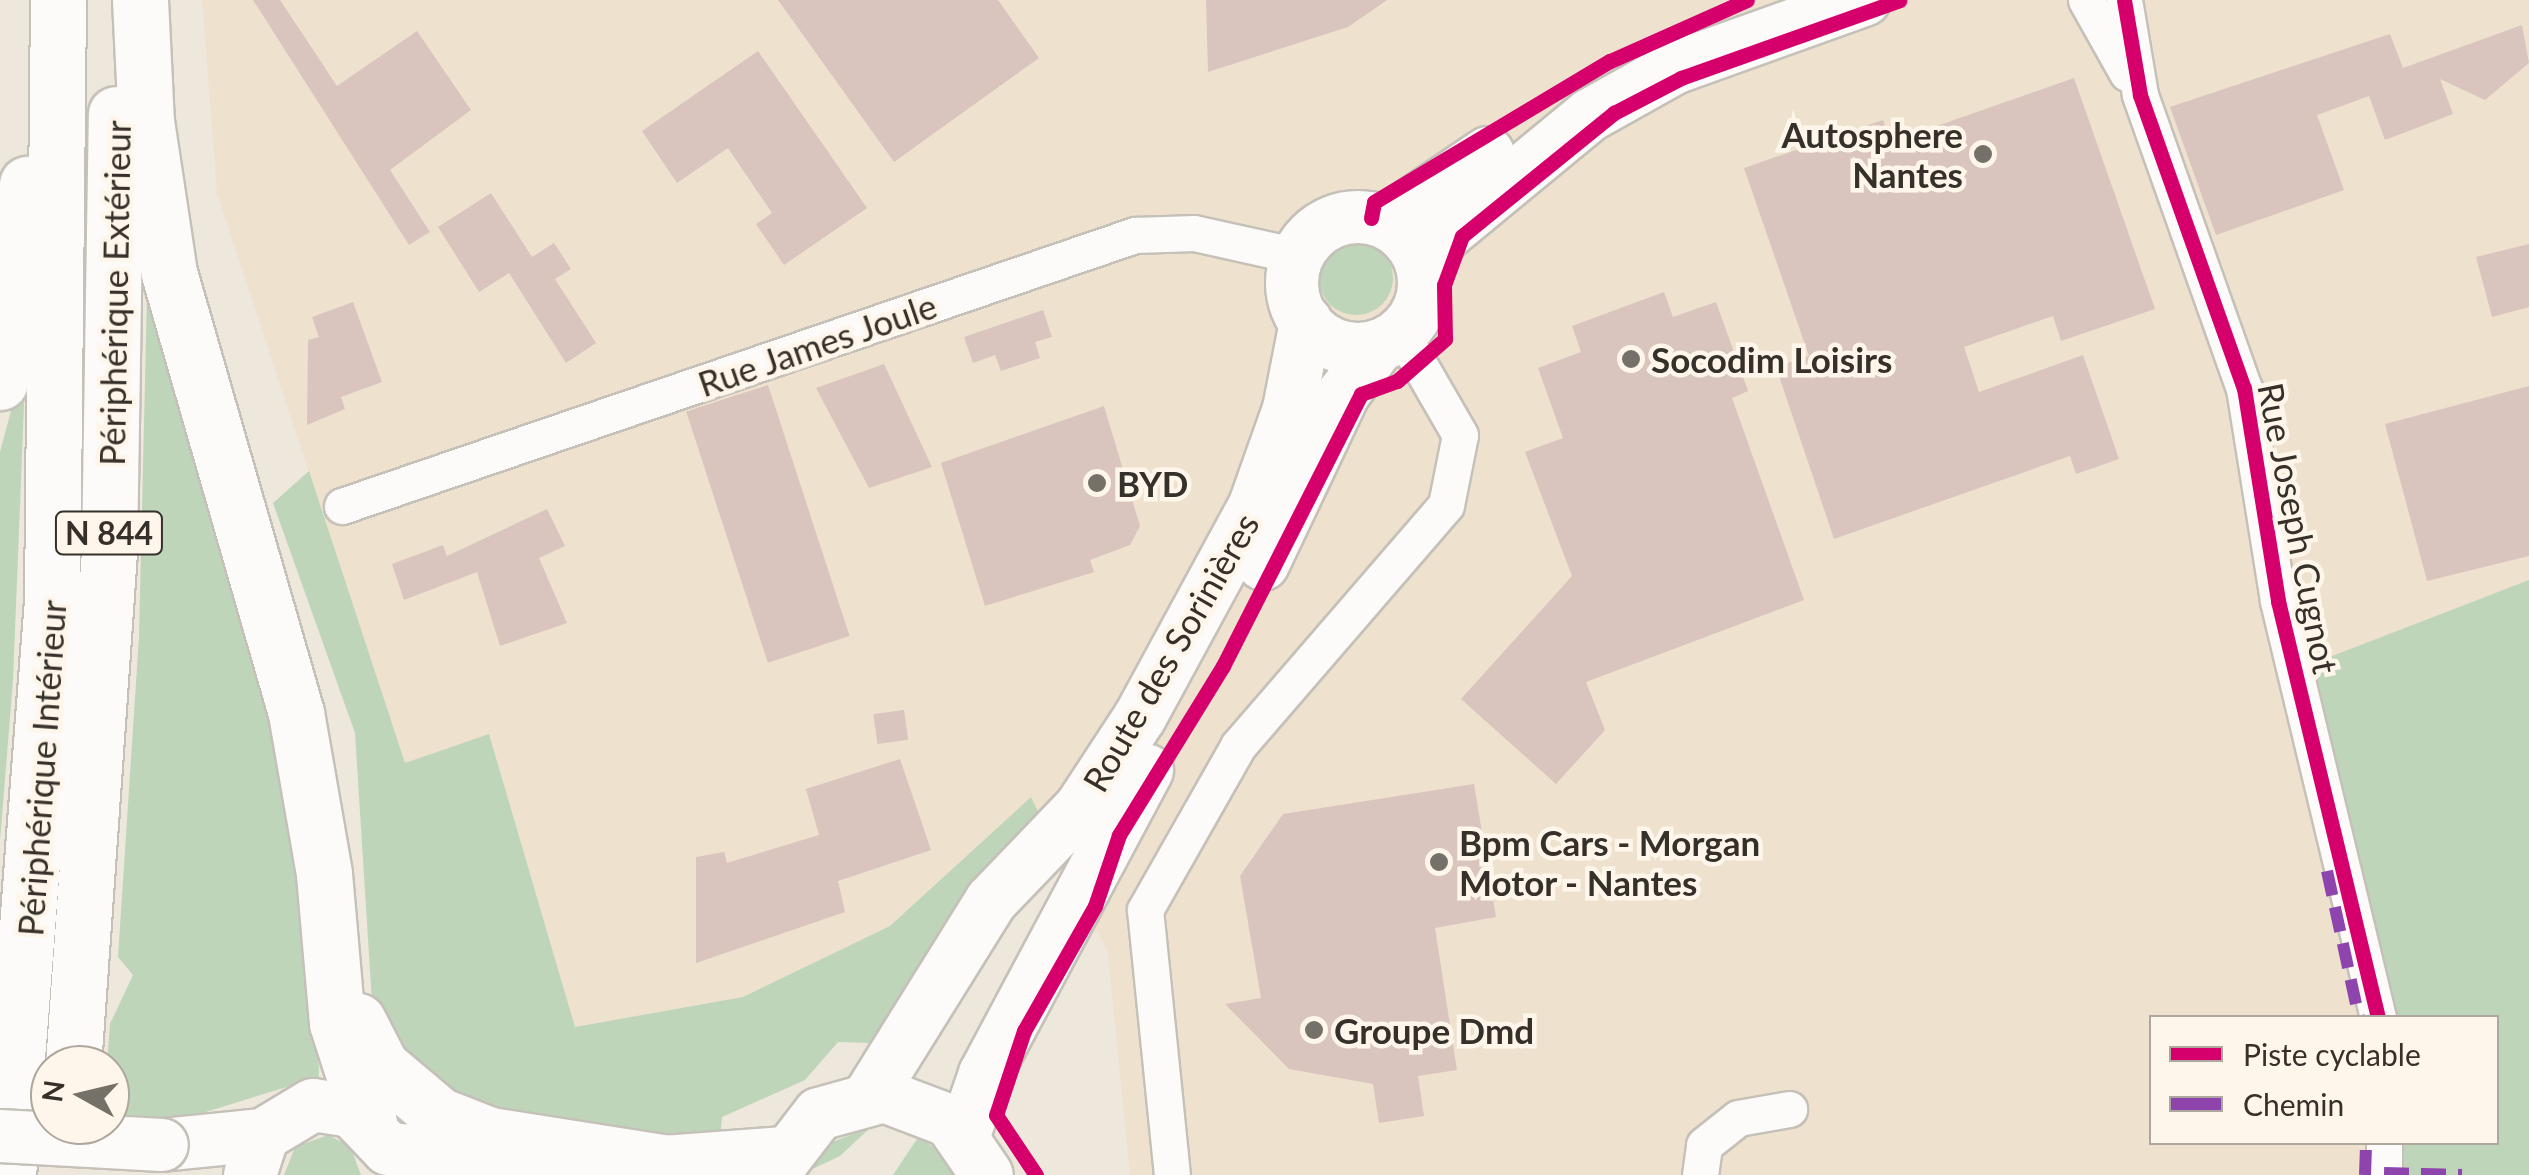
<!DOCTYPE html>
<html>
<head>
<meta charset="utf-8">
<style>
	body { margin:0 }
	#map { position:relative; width:2529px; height:1175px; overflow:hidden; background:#ede7dc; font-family:Lato,sans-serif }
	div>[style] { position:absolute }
	.built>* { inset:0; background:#eee2ce }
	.green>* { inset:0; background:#bed5ba }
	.round { border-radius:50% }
	.building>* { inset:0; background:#d9c4be; transform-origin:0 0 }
	.roads { filter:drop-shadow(2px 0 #c5c0b8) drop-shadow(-2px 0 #c5c0b8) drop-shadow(0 2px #c5c0b8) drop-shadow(0 -2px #c5c0b8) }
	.street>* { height:35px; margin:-17.5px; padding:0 17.5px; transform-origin:17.5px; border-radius:17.5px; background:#fcfbfa }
	.secondary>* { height:52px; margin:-26px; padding:0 26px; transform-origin:26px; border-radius:26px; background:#fcfbfa }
	.secondary>.ring { margin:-26px; padding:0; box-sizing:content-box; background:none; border:52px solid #fcfbfa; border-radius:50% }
	.highway>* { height:55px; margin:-27.5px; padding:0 27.5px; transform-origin:27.5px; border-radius:27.5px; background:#fcfbfa }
	.bridges { filter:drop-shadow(2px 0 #c5c0b8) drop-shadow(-2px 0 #c5c0b8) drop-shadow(0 2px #c5c0b8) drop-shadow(0 -2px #c5c0b8) }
	.secondary-bridge>* { height:52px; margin:-26px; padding:0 26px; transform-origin:26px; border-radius:26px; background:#fcfbfa }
	.quiet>* { height:12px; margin-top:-6px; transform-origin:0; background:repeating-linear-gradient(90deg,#8e44ad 0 25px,transparent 0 37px) }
	.cycleway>* { height:15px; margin:-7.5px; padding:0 7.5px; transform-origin:7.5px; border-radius:7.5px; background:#d6006c }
	.dots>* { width:28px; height:28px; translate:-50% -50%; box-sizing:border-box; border:5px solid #fef6ea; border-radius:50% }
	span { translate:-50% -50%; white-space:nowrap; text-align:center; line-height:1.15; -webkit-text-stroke:9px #fef6ea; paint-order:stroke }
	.shield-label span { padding:2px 8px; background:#fef6ea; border:2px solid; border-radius:8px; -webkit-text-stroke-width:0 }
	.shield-label { font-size:32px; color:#353029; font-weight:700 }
	.poi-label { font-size:35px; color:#353029; font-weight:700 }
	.right { translate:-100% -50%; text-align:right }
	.left { translate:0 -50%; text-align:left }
	.street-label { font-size:35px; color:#353029 }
	.legend { position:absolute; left:2149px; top:1015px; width:350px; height:130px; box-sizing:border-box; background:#fef6ea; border:2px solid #aea79d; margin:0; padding:12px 18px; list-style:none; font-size:30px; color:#353029 }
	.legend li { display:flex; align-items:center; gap:20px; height:50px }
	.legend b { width:50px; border:2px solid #aea79d }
	.north { position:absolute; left:30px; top:1045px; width:100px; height:100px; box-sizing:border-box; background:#fef6ea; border:2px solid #aea79d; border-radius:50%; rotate:278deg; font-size:28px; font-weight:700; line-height:40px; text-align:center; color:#353029 }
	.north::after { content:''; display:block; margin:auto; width:35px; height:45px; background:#757068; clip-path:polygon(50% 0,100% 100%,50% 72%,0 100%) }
</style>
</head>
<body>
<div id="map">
	<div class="built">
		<div style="clip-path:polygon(202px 0,2529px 0,2529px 580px,2314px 663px,2393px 1017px,2152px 1018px,2152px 1142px,2398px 1143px,2398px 1175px,1130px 1175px,1108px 953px,1031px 798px,890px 926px,743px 997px,575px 1027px,489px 735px,405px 764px,217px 193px)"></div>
	</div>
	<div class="green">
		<div class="round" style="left:1319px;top:241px;width:74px;height:74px"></div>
		<div style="clip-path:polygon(147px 295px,210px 462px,314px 910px,319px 1077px,180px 1120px,110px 1118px,107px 1065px,110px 1024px,133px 975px,118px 957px,139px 637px)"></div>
		<div style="clip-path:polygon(26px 355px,13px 680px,0 841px,0 452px)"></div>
		<div style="clip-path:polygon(309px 471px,405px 763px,489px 734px,575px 1027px,743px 997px,890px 926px,1031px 797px,1046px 828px,966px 894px,871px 1043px,838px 1042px,805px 1080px,722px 1117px,720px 1138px,662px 1145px,444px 1107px,373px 1018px,355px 733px,273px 503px)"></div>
		<div style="clip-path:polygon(2529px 580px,2529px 1175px,2398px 1175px,2398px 1143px,2496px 1142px,2496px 1018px,2393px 1017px,2314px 663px)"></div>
		<div style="clip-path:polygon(871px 1127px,840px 1156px,804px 1173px,827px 1144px)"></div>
		<div style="clip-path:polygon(328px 1135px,350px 1146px,361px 1175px,284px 1175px,295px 1147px)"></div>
		<div style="clip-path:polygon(919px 1136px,937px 1150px,954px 1175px,893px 1175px)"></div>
	</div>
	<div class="building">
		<div style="clip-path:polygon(253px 0,280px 0,337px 86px,417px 31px,471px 110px,390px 170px,430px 232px,409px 245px)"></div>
		<div style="clip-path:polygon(778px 0,998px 0,1039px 58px,894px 162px)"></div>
		<div style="clip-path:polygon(1206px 0,1387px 0,1348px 27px,1208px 72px)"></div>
		<div style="clip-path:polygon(2522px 25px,2529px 63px,2485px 100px,2440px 79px,2453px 114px,2385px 140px,2369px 96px,2317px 115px,2344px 190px,2216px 235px,2170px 107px,2390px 34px,2403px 68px)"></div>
		<div style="clip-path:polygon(758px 51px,867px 208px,784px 265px,756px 224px,772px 213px,728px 148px,677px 183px,642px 131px)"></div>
		<div style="clip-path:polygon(2074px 78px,2155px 309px,2061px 341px,2053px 316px,1964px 347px,1979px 392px,2083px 355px,2119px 459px,2076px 474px,2070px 456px,1834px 539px,1776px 367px,1809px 356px,1744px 168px,1883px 120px,1891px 142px)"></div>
		<div style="clip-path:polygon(491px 193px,532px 257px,554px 243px,571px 269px,555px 279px,596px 343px,566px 363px,509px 273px,479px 292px,438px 227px)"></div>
		<div style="clip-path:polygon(2529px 244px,2529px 307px,2492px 317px,2476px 257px)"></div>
		<div style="clip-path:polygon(1664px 292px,1673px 317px,1716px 302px,1748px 391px,1732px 398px,1804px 600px,1586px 682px,1605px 730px,1556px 784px,1461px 699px,1572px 576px,1525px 452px,1563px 438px,1538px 368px,1581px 352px,1572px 326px)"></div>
		<div style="clip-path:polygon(353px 302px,382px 382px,341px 397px,345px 409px,307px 425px,308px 340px,319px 337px,312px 317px)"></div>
		<div style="clip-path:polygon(1043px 310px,1052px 337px,1035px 342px,1040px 358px,1001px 371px,995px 355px,973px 363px,964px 337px)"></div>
		<div style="clip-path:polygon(884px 364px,932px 467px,869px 488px,816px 388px)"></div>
		<div style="left:768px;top:385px;width:264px;height:86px;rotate:72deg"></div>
		<div style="clip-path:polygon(2529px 386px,2529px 556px,2427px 581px,2385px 424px)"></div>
		<div style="clip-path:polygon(1104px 406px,1140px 526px,1130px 545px,1090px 560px,1094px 572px,985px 606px,941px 463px)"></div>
		<div style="clip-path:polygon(547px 509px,565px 546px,539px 558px,567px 623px,500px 646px,477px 572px,404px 600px,392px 564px,443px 545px,447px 556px)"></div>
		<div style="left:904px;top:710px;width:30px;height:31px;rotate:82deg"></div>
		<div style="clip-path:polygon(900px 759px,931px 850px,838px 881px,845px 912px,696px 963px,696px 857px,724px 852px,727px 863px,819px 835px,806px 789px)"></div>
		<div style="clip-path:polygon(1474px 784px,1496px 917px,1435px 928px,1457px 1070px,1418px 1076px,1424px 1116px,1379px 1123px,1373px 1084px,1289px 1069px,1225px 1004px,1261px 998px,1240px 876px,1283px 814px)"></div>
	</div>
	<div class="roads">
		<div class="street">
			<div style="left:2086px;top:0;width:84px;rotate:60.7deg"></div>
			<div style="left:2124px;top:0;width:96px;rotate:80.4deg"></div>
			<div style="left:2140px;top:95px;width:311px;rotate:70.5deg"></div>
			<div style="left:2244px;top:388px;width:216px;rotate:80.9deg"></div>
			<div style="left:2278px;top:601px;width:429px;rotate:76.5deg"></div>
			<div style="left:342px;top:506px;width:838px;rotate:-18.87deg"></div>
			<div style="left:1135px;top:235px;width:59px;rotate:-1.9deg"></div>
			<div style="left:1194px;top:233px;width:107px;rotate:12.5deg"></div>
			<div style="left:2384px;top:1142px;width:33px;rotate:90deg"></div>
			<div style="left:1172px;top:1175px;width:266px;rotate:-95.8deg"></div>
			<div style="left:1145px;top:910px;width:189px;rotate:-60.4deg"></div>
			<div style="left:1238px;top:746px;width:318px;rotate:-49.2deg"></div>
			<div style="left:1446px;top:505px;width:71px;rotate:-78.7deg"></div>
			<div style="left:1460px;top:435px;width:118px;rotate:-120deg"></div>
			<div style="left:1700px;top:1175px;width:30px;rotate:-82deg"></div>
			<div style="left:1704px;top:1145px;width:43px;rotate:-38.5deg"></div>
			<div style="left:1738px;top:1118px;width:52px;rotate:-10deg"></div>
		</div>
		<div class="secondary">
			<div class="ring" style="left:1292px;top:217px;width:80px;height:80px"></div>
			<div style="left:1386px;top:222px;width:123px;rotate:-34.1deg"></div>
			<div style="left:1419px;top:256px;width:222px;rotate:-39.5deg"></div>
			<div style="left:1590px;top:115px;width:96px;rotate:-29.2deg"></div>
			<div style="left:1674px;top:68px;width:202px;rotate:-19.7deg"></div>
			<div style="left:1263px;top:564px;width:189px;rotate:-64.7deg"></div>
			<div style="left:1344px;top:393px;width:59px;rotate:-53.9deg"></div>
			<div style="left:869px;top:1097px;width:231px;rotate:-58.1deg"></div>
			<div style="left:991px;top:901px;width:130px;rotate:-46.2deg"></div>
			<div style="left:1081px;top:807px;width:108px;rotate:-56.8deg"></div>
			<div style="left:1140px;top:717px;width:241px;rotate:-61.5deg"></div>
			<div style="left:1255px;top:505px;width:102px;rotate:-70.5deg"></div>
			<div style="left:1289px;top:409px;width:89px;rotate:-78.9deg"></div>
			<div style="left:964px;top:1135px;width:65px;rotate:-71deg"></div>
			<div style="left:985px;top:1074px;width:344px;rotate:-61.9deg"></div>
			<div style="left:162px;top:1145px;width:101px;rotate:-5.7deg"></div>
			<div style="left:388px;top:1149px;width:159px;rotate:4.7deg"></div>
			<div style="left:624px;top:1165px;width:158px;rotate:-4.3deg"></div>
			<div style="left:250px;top:1175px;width:42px;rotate:-72deg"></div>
			<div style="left:263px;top:1135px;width:58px;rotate:-31deg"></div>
			<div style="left:313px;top:1105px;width:39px;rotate:9deg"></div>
			<div style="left:352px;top:1111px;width:52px;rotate:46.5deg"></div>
			<div style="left:772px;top:1175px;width:77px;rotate:-52.4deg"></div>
			<div style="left:819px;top:1114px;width:67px;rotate:-15.5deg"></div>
			<div style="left:884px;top:1096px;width:71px;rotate:20.7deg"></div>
			<div style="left:950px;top:1121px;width:65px;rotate:55.6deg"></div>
		</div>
		<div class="highway">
			<div style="left:140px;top:0;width:121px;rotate:87.2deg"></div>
			<div style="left:146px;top:121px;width:154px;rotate:81.4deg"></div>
			<div style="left:169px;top:273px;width:458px;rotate:73.9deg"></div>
			<div style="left:296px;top:713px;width:163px;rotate:80.1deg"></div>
			<div style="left:324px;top:874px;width:150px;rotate:85deg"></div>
			<div style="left:337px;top:1023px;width:104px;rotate:72.1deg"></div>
			<div style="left:0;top:382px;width:200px;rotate:-82.2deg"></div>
			<div style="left:358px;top:1021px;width:51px;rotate:62.9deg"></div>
			<div style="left:381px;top:1066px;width:76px;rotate:40.2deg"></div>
			<div style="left:439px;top:1115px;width:55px;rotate:21.4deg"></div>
			<div style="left:490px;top:1135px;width:180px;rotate:8.9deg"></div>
			<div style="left:73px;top:1065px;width:515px;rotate:-85.99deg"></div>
			<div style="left:109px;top:551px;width:437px;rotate:-89.1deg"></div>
			<div style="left:8px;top:1175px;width:576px;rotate:-85.62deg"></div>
			<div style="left:52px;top:601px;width:601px;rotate:-89.43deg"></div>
		</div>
	</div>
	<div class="bridges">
		<div class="secondary-bridge">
			<div style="left:0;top:1136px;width:162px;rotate:3.2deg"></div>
		</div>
	</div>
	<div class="quiet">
		<div style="left:2327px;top:871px;width:150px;rotate:77.7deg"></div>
		<div style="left:2384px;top:1173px;width:78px;rotate:1.5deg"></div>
		<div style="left:2365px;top:1175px;width:33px;rotate:-88deg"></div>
	</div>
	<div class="cycleway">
		<div style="left:2124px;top:0;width:96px;rotate:80.4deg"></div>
		<div style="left:2140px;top:95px;width:311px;rotate:70.5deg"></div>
		<div style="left:2244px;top:388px;width:216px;rotate:80.9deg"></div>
		<div style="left:2278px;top:601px;width:429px;rotate:76.5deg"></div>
		<div style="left:1371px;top:218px;width:16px;rotate:-79deg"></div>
		<div style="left:1374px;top:202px;width:275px;rotate:-30.9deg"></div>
		<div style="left:1610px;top:61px;width:150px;rotate:-24deg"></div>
		<div style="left:1036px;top:1175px;width:72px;rotate:-123.7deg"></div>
		<div style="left:996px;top:1115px;width:89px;rotate:-71.6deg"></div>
		<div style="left:1024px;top:1031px;width:144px;rotate:-60.4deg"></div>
		<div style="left:1095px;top:906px;width:75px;rotate:-71.3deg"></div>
		<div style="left:1119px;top:835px;width:198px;rotate:-58.4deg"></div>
		<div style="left:1223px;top:666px;width:305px;rotate:-63.1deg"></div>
		<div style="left:1361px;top:394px;width:38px;rotate:-20deg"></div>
		<div style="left:1397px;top:381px;width:64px;rotate:-41.2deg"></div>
		<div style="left:1445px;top:339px;width:54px;rotate:-91.1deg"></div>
		<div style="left:1444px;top:285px;width:52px;rotate:-69.8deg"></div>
		<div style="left:1462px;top:236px;width:196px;rotate:-39deg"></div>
		<div style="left:1614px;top:113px;width:76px;rotate:-27.6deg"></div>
		<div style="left:1681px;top:78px;width:232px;rotate:-19.6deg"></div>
	</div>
	<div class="dots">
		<div style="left:1983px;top:154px;background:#757068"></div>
		<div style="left:1631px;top:359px;background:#757068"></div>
		<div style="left:1097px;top:483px;background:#757068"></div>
		<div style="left:1439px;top:862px;background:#757068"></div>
		<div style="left:1314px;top:1030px;background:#757068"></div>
	</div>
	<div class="shield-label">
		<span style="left:109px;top:533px">N 844</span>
	</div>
	<div class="poi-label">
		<span class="right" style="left:1963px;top:154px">Autosphere<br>Nantes</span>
		<span class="left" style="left:1651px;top:359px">Socodim Loisirs</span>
		<span class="left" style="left:1117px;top:483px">BYD</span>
		<span class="left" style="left:1459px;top:862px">Bpm Cars - Morgan<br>Motor - Nantes</span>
		<span class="left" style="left:1334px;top:1030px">Groupe Dmd</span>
	</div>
	<div class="street-label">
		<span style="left:114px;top:293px;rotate:-89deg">Périphérique Extérieur</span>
		<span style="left:817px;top:344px;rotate:-19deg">Rue James Joule</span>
		<span style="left:2299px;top:528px;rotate:79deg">Rue Joseph Cugnot</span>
		<span style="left:1170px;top:652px;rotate:-60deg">Route des Sorinières</span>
		<span style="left:41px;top:768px;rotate:-86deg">Périphérique Intérieur</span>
	</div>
	<ul class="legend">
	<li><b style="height:12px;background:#d6006c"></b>Piste cyclable</li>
	<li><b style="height:12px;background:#8e44ad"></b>Chemin</li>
	</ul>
	<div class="north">N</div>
</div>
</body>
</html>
